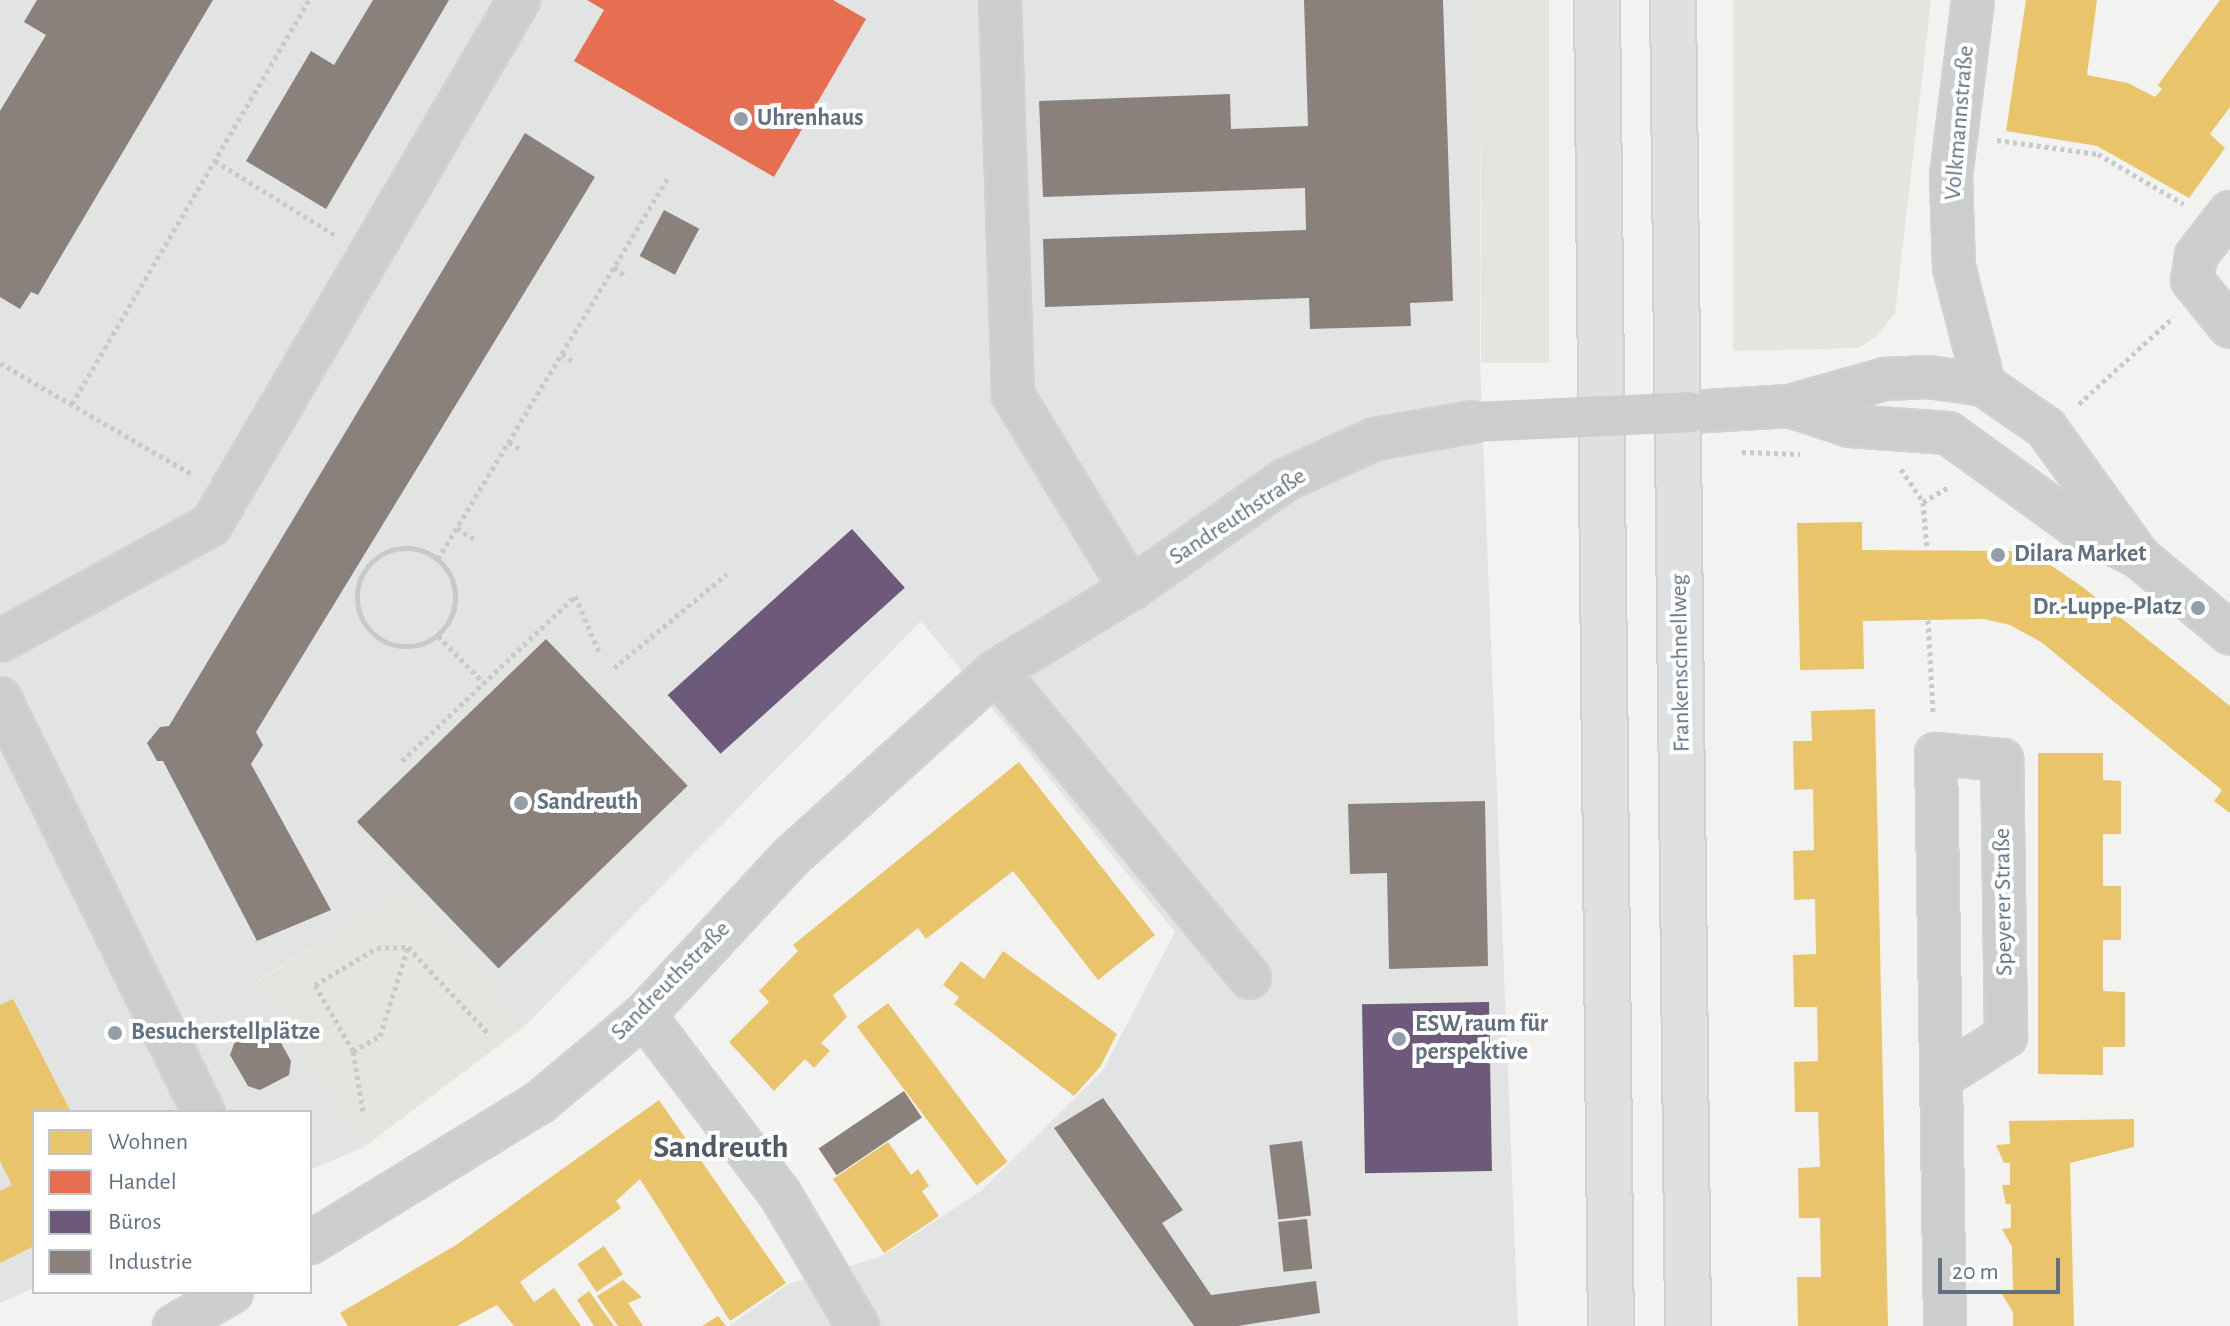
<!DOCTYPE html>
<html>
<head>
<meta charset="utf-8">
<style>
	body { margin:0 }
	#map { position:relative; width:2230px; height:1326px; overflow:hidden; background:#f2f3f0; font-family:"Alegreya Sans",sans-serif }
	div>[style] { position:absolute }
	.built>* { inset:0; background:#e2e4e3 }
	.green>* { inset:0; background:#e2e6de; transform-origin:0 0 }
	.homes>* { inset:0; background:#e9c46a; transform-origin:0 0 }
	.shops>* { inset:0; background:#e76f51 }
	.offices>* { inset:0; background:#6d597a; transform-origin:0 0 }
	.industry>* { inset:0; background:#8a817c; transform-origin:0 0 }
	.path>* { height:5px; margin-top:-2.5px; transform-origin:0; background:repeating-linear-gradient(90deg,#c8c9ca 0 4px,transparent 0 8px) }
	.path>.ring { margin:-2.5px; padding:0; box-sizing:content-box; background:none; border:5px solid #c8c9ca; border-radius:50% }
	.roads { filter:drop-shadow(2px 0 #d0d1d1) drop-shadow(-2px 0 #d0d1d1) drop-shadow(0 2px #d0d1d1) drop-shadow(0 -2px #d0d1d1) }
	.minor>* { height:40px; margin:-20px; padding:0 20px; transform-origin:20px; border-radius:20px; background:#cccdcd }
	.highway>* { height:44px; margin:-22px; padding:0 22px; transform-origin:22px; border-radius:22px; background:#dfe0e1 }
	.minor-bridge>* { height:40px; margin:-20px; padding:0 20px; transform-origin:20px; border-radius:20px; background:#cccdcd }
	.dots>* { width:22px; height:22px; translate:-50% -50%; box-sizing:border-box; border:4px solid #fff; border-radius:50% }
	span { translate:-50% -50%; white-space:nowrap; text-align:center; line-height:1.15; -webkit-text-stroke:8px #fff; paint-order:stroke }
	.poi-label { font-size:24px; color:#627181; font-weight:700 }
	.left { translate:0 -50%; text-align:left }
	.right { translate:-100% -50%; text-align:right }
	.street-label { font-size:24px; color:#627181 }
	.district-label { font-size:32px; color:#505b66; font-weight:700 }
	.legend { position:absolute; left:32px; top:1110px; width:280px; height:184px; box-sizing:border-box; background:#fff; border:2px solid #c0c6cd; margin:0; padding:10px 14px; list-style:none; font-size:24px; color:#627181 }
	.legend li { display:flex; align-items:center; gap:16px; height:40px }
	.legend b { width:40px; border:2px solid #c0c6cd }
	.scale { position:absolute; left:1938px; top:1258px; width:122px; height:36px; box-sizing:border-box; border:4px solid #627181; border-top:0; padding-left:10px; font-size:24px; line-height:28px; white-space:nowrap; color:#627181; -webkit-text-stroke:6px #fff; paint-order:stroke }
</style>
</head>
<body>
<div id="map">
	<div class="built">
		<div style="clip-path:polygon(0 0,1481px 0,1480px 363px,1518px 1326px,729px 1326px,788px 1284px,880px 1257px,981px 1191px,1103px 1070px,1175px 932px,921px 621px,525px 1026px,409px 889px,258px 980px,364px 1147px,310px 1170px,310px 1112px,34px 1112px,34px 1288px,0 1303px)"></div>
	</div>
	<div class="green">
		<div style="left:1481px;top:0;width:68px;height:363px"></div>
		<div style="clip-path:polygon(1733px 0,1931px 0,1895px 313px,1878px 335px,1859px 348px,1733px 351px)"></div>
		<div style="clip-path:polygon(409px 888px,525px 1026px,364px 1147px,258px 981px)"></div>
	</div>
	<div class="homes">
		<div style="clip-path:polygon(2026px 0,2097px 0,2087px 75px,2128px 83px,2155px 97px,2162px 89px,2158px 85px,2220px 0,2230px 0,2230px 107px,2210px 134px,2225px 148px,2189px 198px,2097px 146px,2006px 131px)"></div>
		<div style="clip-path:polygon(1862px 522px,1862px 550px,2013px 551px,2052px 566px,2084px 588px,2230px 706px,2230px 813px,2214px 801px,2222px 790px,2041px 642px,2010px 625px,1984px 619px,1863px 621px,1864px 669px,1800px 670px,1797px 523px)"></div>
		<div style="clip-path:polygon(1875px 709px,1888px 1326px,1798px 1326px,1797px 1277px,1821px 1277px,1820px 1218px,1799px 1218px,1798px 1168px,1820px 1167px,1818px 1112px,1795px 1112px,1794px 1062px,1818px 1061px,1817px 1007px,1794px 1007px,1793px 955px,1816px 954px,1815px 899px,1794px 900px,1793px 851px,1814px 850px,1813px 789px,1794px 790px,1793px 741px,1812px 741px,1811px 711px)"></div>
		<div style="clip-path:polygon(2038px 753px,2103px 753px,2103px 780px,2121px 781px,2121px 834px,2103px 834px,2103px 886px,2121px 886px,2121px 940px,2103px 940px,2103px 991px,2125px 992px,2125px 1047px,2103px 1047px,2103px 1075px,2038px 1074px)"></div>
		<div style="clip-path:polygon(1019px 762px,1155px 935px,1098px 980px,1013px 871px,926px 939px,918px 928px,833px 995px,847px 1017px,821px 1043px,830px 1051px,814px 1068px,805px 1059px,774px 1091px,729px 1042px,769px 1002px,759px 991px,798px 951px,793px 945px)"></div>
		<div style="clip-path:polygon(1003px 951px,1117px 1034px,1100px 1067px,1074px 1096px,954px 1004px,959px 997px,943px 985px,961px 961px,984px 979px)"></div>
		<div style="clip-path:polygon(13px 999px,71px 1112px,34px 1112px,34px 1246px,0 1263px,0 1191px,12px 1185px,0 1161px,0 1005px)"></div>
		<div style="left:888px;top:1003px;width:199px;height:39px;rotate:53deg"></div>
		<div style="clip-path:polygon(659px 1100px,786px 1283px,730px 1321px,640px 1179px,616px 1201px,621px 1208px,520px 1282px,534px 1302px,554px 1288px,581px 1326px,514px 1326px,497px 1305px,457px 1326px,348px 1326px,340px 1313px,456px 1245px)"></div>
		<div style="clip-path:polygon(2134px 1119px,2134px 1147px,2070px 1163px,2074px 1326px,2013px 1326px,2013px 1312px,2002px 1294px,2013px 1293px,2012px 1247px,2002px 1229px,2011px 1228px,2011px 1204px,2006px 1204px,2002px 1185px,2010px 1185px,2010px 1163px,2004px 1163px,1996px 1145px,2010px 1144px,2009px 1121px)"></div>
		<div style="clip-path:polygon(888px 1142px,911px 1175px,918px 1169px,929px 1186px,922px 1191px,939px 1216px,884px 1253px,833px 1179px)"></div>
		<div style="left:604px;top:1246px;width:34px;height:32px;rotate:56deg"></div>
		<div style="clip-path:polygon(623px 1280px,642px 1297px,628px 1303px,643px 1326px,618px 1326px,597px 1296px)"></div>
		<div style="clip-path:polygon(589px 1291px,614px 1326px,594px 1326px,577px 1300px)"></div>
		<div style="clip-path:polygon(718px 1316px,726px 1326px,702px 1326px)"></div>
	</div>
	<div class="shops">
		<div style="clip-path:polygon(587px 0,833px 0,866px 19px,774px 177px,574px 61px,604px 10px)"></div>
	</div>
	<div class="offices">
		<div style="left:852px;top:529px;width:79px;height:248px;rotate:48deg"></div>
		<div style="left:1489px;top:1002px;width:169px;height:127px;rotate:89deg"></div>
	</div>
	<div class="industry">
		<div style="clip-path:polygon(37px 0,213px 0,38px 295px,31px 292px,20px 309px,0 297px,0 111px,46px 35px,24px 22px)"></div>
		<div style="clip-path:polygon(373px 0,449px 0,326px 209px,246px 161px,311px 51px,334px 65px)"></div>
		<div style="clip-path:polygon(1304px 0,1443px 0,1453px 301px,1410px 303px,1411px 326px,1310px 329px,1309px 298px,1045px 307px,1043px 239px,1306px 230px,1305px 188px,1043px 197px,1039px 101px,1230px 94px,1231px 129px,1308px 126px)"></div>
		<div style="clip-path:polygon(525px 133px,595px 177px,256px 732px,263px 745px,251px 764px,331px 910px,257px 941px,163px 761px,157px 761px,147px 743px,160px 727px,169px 726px)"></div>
		<div style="left:664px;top:210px;width:40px;height:52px;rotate:28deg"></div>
		<div style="left:546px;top:639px;width:204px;height:263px;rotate:46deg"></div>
		<div style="clip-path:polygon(1485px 801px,1488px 966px,1389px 969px,1387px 873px,1350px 874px,1348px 804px)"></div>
		<div style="clip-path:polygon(270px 1023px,291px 1061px,289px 1075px,260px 1090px,248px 1086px,230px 1055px,235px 1041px)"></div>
		<div style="left:904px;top:1091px;width:32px;height:103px;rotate:56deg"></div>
		<div style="clip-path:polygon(1103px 1098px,1183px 1210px,1162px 1223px,1211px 1295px,1316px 1281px,1320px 1313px,1238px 1326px,1194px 1326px,1054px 1128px)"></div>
		<div style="left:1302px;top:1141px;width:75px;height:33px;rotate:83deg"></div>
		<div style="left:1307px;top:1219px;width:50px;height:29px;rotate:84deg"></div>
	</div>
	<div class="path">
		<div style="left:1997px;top:140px;width:102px;rotate:7.9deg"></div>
		<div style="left:2098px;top:154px;width:99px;rotate:30.2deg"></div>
		<div style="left:215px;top:161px;width:141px;rotate:31.7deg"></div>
		<div style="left:614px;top:267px;width:14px;rotate:39deg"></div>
		<div style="left:562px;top:354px;width:12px;rotate:35deg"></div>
		<div style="left:0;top:363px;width:223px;rotate:30.1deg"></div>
		<div style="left:72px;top:404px;width:468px;rotate:-59.6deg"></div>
		<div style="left:2079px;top:404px;width:125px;rotate:-42.7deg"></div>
		<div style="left:509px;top:442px;width:13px;rotate:32deg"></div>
		<div style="left:1742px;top:452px;width:58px;rotate:2deg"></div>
		<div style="left:1901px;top:469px;width:40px;rotate:56deg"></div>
		<div style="left:1923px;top:502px;width:47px;rotate:85.1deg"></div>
		<div style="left:1923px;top:502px;width:32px;rotate:-30deg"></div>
		<div style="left:457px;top:528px;width:24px;rotate:33deg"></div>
		<div class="ring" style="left:357px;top:548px;width:93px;height:93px"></div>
		<div style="left:438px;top:559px;width:444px;rotate:-58.9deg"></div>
		<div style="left:1928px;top:620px;width:93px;rotate:86.9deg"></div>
		<div style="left:438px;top:636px;width:66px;rotate:45.6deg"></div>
		<div style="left:614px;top:668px;width:147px;rotate:-39.8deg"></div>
		<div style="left:402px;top:761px;width:239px;rotate:-43.6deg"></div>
		<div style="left:575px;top:596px;width:61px;rotate:66.8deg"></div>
		<div style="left:353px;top:1051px;width:31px;rotate:-29deg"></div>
		<div style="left:380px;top:1036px;width:93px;rotate:-72.5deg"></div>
		<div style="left:363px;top:1111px;width:61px;rotate:-99.5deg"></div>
		<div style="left:353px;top:1051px;width:76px;rotate:-119.9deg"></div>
		<div style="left:315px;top:985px;width:72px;rotate:-30.8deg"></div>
		<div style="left:377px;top:948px;width:31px;rotate:-2deg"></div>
		<div style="left:408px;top:947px;width:119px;rotate:47deg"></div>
	</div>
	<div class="roads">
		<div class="minor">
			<div style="left:1000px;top:0;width:395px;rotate:88.1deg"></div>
			<div style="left:1013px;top:395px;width:227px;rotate:58.7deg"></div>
			<div style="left:1973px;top:0;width:178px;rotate:97.1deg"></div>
			<div style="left:1951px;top:177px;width:90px;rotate:88.1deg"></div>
			<div style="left:1954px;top:267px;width:122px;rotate:75.7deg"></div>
			<div style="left:2230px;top:212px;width:56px;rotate:127.7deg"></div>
			<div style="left:2196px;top:256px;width:24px;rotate:99deg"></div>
			<div style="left:2192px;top:280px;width:60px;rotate:51deg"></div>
			<div style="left:1790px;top:406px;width:63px;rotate:18.4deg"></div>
			<div style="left:1850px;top:426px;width:98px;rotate:4.1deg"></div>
			<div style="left:1948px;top:433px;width:157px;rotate:35.9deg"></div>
			<div style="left:2075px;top:525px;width:72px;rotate:26.6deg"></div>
			<div style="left:2139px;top:557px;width:119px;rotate:39.9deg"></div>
			<div style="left:1690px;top:412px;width:100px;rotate:-3.4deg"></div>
			<div style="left:1790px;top:406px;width:99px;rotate:-15.9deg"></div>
			<div style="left:1885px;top:379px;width:43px;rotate:-2.7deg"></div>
			<div style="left:1928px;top:377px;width:57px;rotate:8.1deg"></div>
			<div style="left:1984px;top:385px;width:75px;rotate:34.7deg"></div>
			<div style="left:2046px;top:428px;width:159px;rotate:54.2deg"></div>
			<div style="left:0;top:641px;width:241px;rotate:-28.8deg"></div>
			<div style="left:211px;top:525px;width:609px;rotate:-59.6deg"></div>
			<div style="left:996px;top:671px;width:398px;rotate:50.4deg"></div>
			<div style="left:0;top:698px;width:462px;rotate:63.8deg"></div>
			<div style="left:644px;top:1015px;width:225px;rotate:52.8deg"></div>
			<div style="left:780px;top:1194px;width:153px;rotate:59.4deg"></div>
			<div style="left:1942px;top:1077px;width:76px;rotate:-32.6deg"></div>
			<div style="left:2006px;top:1036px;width:276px;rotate:-90.8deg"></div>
			<div style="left:2002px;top:760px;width:66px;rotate:-174.8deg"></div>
			<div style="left:1936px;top:754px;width:572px;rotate:89.1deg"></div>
			<div style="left:310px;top:1243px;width:270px;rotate:-31.5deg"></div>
			<div style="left:540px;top:1102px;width:136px;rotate:-39.9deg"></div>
			<div style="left:644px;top:1015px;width:217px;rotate:-47.1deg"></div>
			<div style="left:792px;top:856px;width:275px;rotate:-42.2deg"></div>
			<div style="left:996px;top:671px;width:158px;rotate:-31.3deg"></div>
			<div style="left:1131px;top:589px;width:189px;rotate:-35.3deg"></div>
			<div style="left:1285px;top:480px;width:99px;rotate:-24.5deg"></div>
			<div style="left:1375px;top:439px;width:98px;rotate:-9.9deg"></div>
			<div style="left:174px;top:1326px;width:67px;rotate:-30.4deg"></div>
		</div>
		<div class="highway">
			<div style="left:1597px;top:0;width:1326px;rotate:89.4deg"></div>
			<div style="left:1673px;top:0;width:1326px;rotate:89.35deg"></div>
		</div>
	</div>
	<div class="minor-bridge">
		<div style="left:1472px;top:422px;width:218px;rotate:-2.6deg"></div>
	</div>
	<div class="dots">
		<div style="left:741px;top:119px;background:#949ea8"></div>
		<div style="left:1998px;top:555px;background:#949ea8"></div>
		<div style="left:2198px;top:608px;background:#949ea8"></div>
		<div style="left:521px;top:803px;background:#949ea8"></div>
		<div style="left:115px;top:1033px;background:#949ea8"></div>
		<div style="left:1399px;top:1039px;background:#949ea8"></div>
	</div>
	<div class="poi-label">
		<span class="left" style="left:757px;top:119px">Uhrenhaus</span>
		<span class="left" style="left:2014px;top:555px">Dilara Market</span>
		<span class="right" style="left:2182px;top:608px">Dr.-Luppe-Platz</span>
		<span class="left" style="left:537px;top:803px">Sandreuth</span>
		<span class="left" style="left:1415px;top:1039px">ESW raum für<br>perspektive</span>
		<span class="left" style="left:131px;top:1033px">Besucherstellplätze</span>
	</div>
	<div class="street-label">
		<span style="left:1960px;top:123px;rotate:-85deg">Volkmannstraße</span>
		<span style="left:1238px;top:517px;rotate:-33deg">Sandreuthstraße</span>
		<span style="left:1681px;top:663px;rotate:-91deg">Frankenschnellweg</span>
		<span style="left:2004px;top:902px;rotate:-91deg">Speyerer Straße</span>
		<span style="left:671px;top:981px;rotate:-45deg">Sandreuthstraße</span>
	</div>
	<div class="district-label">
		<span style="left:721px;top:1147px">Sandreuth</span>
	</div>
	<ul class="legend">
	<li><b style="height:22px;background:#e9c46a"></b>Wohnen</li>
	<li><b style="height:22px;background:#e76f51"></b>Handel</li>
	<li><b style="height:22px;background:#6d597a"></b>Büros</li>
	<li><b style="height:22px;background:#8a817c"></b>Industrie</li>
	</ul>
	<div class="scale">20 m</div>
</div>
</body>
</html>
